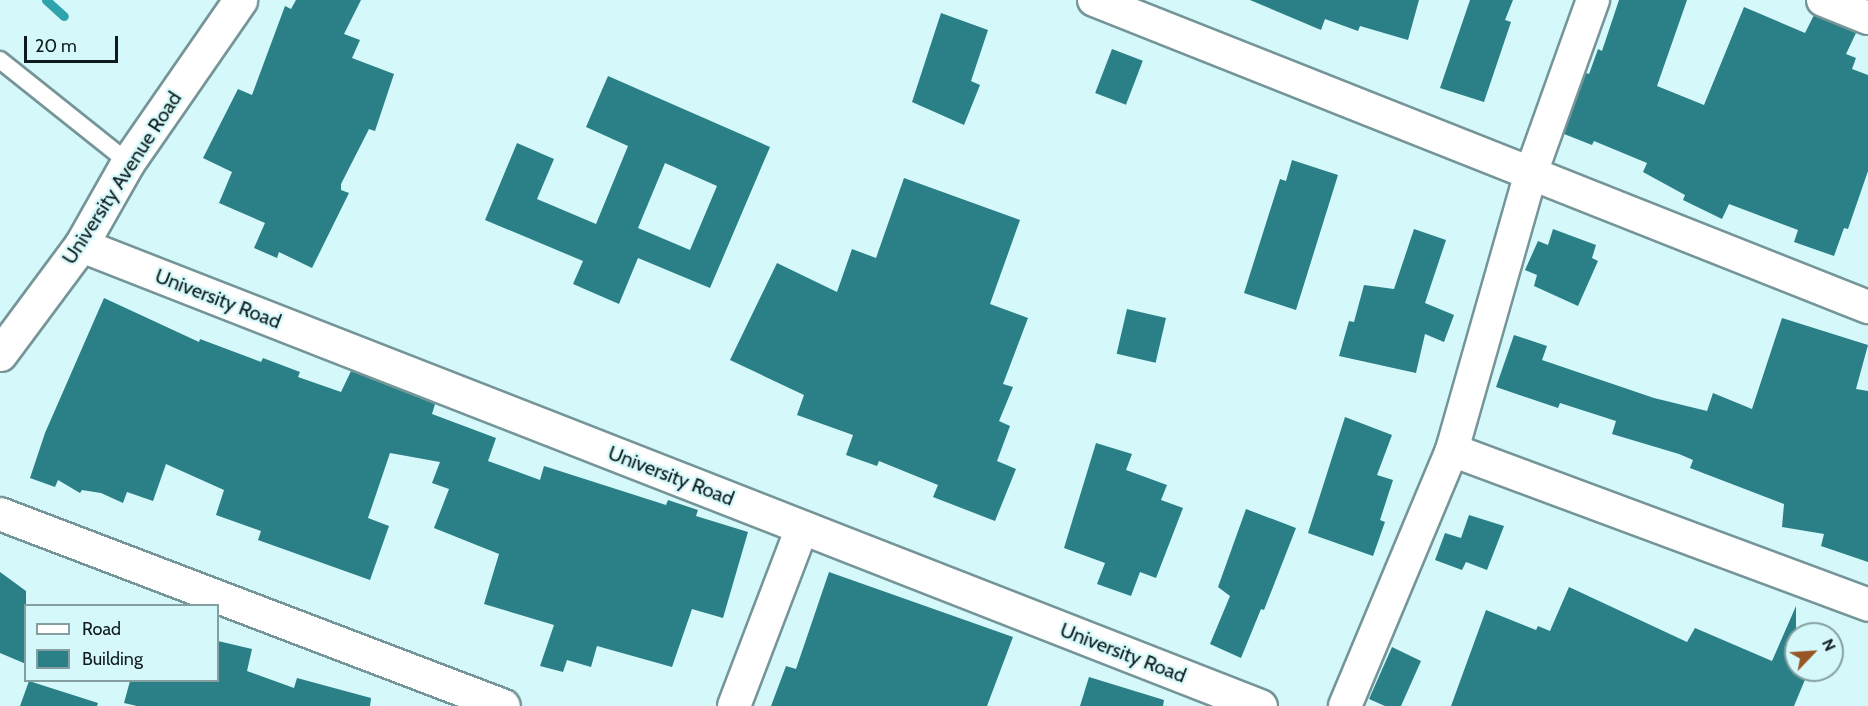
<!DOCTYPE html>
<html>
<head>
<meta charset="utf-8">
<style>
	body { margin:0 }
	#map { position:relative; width:1868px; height:706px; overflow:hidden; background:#d5f8fa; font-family:Cabin,sans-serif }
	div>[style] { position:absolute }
	.stream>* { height:9px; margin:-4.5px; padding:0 4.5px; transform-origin:4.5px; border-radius:4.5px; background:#2fa3ac }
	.building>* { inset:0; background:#2a8086; transform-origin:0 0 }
	.roads { filter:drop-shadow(2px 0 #759598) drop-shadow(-2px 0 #759598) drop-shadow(0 2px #759598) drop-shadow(0 -2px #759598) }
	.lane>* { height:16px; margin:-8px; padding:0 8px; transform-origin:8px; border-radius:8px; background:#fff }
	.street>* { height:32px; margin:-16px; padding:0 16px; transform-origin:16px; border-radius:16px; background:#fff }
	.secondary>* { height:33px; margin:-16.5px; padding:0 16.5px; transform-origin:16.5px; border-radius:16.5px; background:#fff }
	span { translate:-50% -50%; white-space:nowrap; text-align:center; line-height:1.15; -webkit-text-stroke:4.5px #d5f8fa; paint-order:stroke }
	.street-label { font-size:20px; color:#0e1a1b }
	.legend { position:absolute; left:24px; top:604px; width:195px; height:78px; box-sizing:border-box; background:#d5f8fa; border:2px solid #859fa1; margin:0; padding:8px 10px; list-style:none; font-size:18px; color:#0e1a1b }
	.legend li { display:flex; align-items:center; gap:12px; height:30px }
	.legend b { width:30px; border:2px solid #859fa1 }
	.north { position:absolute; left:1784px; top:622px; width:60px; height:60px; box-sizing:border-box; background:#d5f8fa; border:2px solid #859fa1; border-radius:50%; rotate:65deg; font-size:16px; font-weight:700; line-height:24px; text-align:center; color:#0e1a1b }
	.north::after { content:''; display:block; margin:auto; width:21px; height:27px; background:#985526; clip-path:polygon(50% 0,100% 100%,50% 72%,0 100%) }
	.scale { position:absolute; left:24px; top:36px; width:94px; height:27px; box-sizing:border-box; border:3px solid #0e1a1b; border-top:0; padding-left:8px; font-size:18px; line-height:21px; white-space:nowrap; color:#0e1a1b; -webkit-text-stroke:4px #d5f8fa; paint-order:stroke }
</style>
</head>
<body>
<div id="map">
	<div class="stream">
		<div style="left:46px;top:0;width:24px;rotate:42deg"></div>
	</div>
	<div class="building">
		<div style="clip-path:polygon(296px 0,361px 0,344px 34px,360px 40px,352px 58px,394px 74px,375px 131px,369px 129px,341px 184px,341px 190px,349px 193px,312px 268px,279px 252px,277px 258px,254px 248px,265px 223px,219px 203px,232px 172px,203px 158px,238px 89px,252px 95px,285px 6px,291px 9px)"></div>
		<div style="clip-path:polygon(1250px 0,1419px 0,1408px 40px,1360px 26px,1358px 31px,1325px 19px,1321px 30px)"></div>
		<div style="clip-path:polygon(1470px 0,1513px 0,1505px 20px,1511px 22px,1484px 102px,1440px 88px)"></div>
		<div style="clip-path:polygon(1619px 0,1687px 0,1657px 86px,1704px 105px,1744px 7px,1805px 33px,1814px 15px,1856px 33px,1846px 54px,1856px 58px,1852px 69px,1868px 75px,1868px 171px,1848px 229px,1844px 228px,1834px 256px,1794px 242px,1798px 230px,1729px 204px,1722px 219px,1683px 200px,1685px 195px,1643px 172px,1647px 163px,1594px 141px,1592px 145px,1564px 134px,1586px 73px,1589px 74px,1598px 49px,1602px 51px)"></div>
		<div style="clip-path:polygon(941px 13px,988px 30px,971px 81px,980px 85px,964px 125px,912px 102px)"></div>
		<div style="left:1112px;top:49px;width:33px;height:47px;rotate:21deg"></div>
		<div style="clip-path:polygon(evenodd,608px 76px,770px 147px,710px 288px,638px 258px,619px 304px,573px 284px,583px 261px,485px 220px,517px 143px,554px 159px,537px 199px,596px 224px,628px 146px,586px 127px,608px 76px,665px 163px,717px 186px,690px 250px,638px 228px,665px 163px)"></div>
		<div style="clip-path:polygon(1292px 160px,1338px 175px,1296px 310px,1244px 293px,1280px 179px,1286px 181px)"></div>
		<div style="clip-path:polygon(904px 178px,1020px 220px,990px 304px,1028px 318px,1003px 384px,1013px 387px,999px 421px,1010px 426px,997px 461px,1016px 469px,995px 521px,933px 497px,938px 485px,879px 461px,877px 466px,846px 455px,853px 435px,797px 415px,804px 395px,730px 360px,777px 263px,837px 292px,852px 249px,876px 258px)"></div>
		<div style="clip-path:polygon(1414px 229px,1446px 240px,1425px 303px,1454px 315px,1444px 342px,1425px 334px,1416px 373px,1339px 356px,1349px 321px,1354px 322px,1364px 285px,1394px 289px)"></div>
		<div style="clip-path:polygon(1553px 229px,1596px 245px,1592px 258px,1598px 261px,1578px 306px,1534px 286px,1537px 275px,1525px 270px,1538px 241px,1548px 245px)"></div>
		<div style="clip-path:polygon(104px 298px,199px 342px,200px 339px,261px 362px,263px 358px,300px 372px,298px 377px,341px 392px,351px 371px,435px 404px,432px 414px,496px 438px,488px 461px,540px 480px,544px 466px,666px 505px,668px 500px,698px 510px,696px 516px,748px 532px,723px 618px,692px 609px,672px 667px,597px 646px,591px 667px,567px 660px,563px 672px,540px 666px,554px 625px,484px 604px,499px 554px,434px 528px,449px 489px,432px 483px,440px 462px,390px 453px,368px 518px,389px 526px,370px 580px,258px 540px,261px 531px,216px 515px,224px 490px,166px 464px,153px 501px,127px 492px,123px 503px,101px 493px,82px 490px,80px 493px,58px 480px,55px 487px,30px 478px,45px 433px)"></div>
		<div style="left:1127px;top:309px;width:40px;height:46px;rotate:13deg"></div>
		<div style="clip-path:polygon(1782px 318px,1868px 345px,1856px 389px,1868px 391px,1868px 562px,1821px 546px,1824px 534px,1782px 527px,1784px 504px,1690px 468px,1693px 460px,1679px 454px,1612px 434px,1616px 421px,1560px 403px,1558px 408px,1496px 387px,1514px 335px,1547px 346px,1542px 360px,1654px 398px,1707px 411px,1713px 393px,1752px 409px)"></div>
		<div style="clip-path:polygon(1345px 417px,1392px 435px,1377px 475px,1393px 480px,1380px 520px,1385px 522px,1373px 556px,1308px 533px)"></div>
		<div style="clip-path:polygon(1096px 443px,1132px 454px,1126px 470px,1167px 485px,1161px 500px,1183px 508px,1156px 578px,1140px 572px,1131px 596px,1097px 584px,1105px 563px,1064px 548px)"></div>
		<div style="clip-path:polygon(1246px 509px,1296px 528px,1264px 610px,1261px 609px,1241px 658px,1210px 644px,1230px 596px,1218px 587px)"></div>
		<div style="clip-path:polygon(1469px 515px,1504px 526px,1487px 570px,1466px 562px,1462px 570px,1435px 560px,1445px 533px,1461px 538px)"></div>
		<div style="clip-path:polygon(0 572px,26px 591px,26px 664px,0 653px)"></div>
		<div style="clip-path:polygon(829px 572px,1013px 637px,987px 706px,771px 706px,786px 666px,796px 669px)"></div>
		<div style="clip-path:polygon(1569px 587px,1687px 642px,1695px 628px,1772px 661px,1796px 606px,1796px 670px,1809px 670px,1794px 706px,1451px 706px,1486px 610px,1536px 630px,1538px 626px,1550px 631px)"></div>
		<div style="clip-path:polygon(218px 641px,252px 649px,247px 671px,294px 688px,297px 678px,371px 698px,370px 706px,137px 706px,124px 703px,130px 681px,218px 681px)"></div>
		<div style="clip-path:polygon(1392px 647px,1421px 661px,1401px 706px,1385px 706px,1369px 699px)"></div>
		<div style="clip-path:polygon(1089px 677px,1164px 700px,1163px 706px,1080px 706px)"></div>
		<div style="clip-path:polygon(29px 681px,98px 703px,97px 706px,20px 706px)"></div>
	</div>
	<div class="roads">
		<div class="lane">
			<div style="left:0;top:60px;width:164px;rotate:38.6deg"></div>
		</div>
		<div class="street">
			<div style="left:1094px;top:0;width:833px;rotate:21.64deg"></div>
			<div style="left:1823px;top:0;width:48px;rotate:21.8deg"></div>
			<div style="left:1452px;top:450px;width:444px;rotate:20.4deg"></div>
			<div style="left:0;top:514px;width:539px;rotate:20.85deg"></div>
			<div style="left:734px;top:706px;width:191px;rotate:-69.1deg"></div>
			<div style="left:1345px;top:706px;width:277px;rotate:-67.3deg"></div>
			<div style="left:1452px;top:450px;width:288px;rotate:-74.1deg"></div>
			<div style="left:1531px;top:173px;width:184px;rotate:-70.3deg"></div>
		</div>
		<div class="secondary">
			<div style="left:81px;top:245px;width:1266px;rotate:21.36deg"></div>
			<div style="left:0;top:354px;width:136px;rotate:-53.4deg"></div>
			<div style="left:81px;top:245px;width:95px;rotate:-60.5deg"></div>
			<div style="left:128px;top:162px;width:197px;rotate:-55.3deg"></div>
		</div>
	</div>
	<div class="street-label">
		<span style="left:122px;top:178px;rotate:-57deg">University Avenue Road</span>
		<span style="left:218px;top:299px;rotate:21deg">University Road</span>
		<span style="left:671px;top:476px;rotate:21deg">University Road</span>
		<span style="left:1123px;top:653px;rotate:21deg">University Road</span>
	</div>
	<ul class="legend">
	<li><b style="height:8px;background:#fff"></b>Road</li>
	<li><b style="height:16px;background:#2a8086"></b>Building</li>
	</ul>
	<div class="north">N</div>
	<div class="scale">20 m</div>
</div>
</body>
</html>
